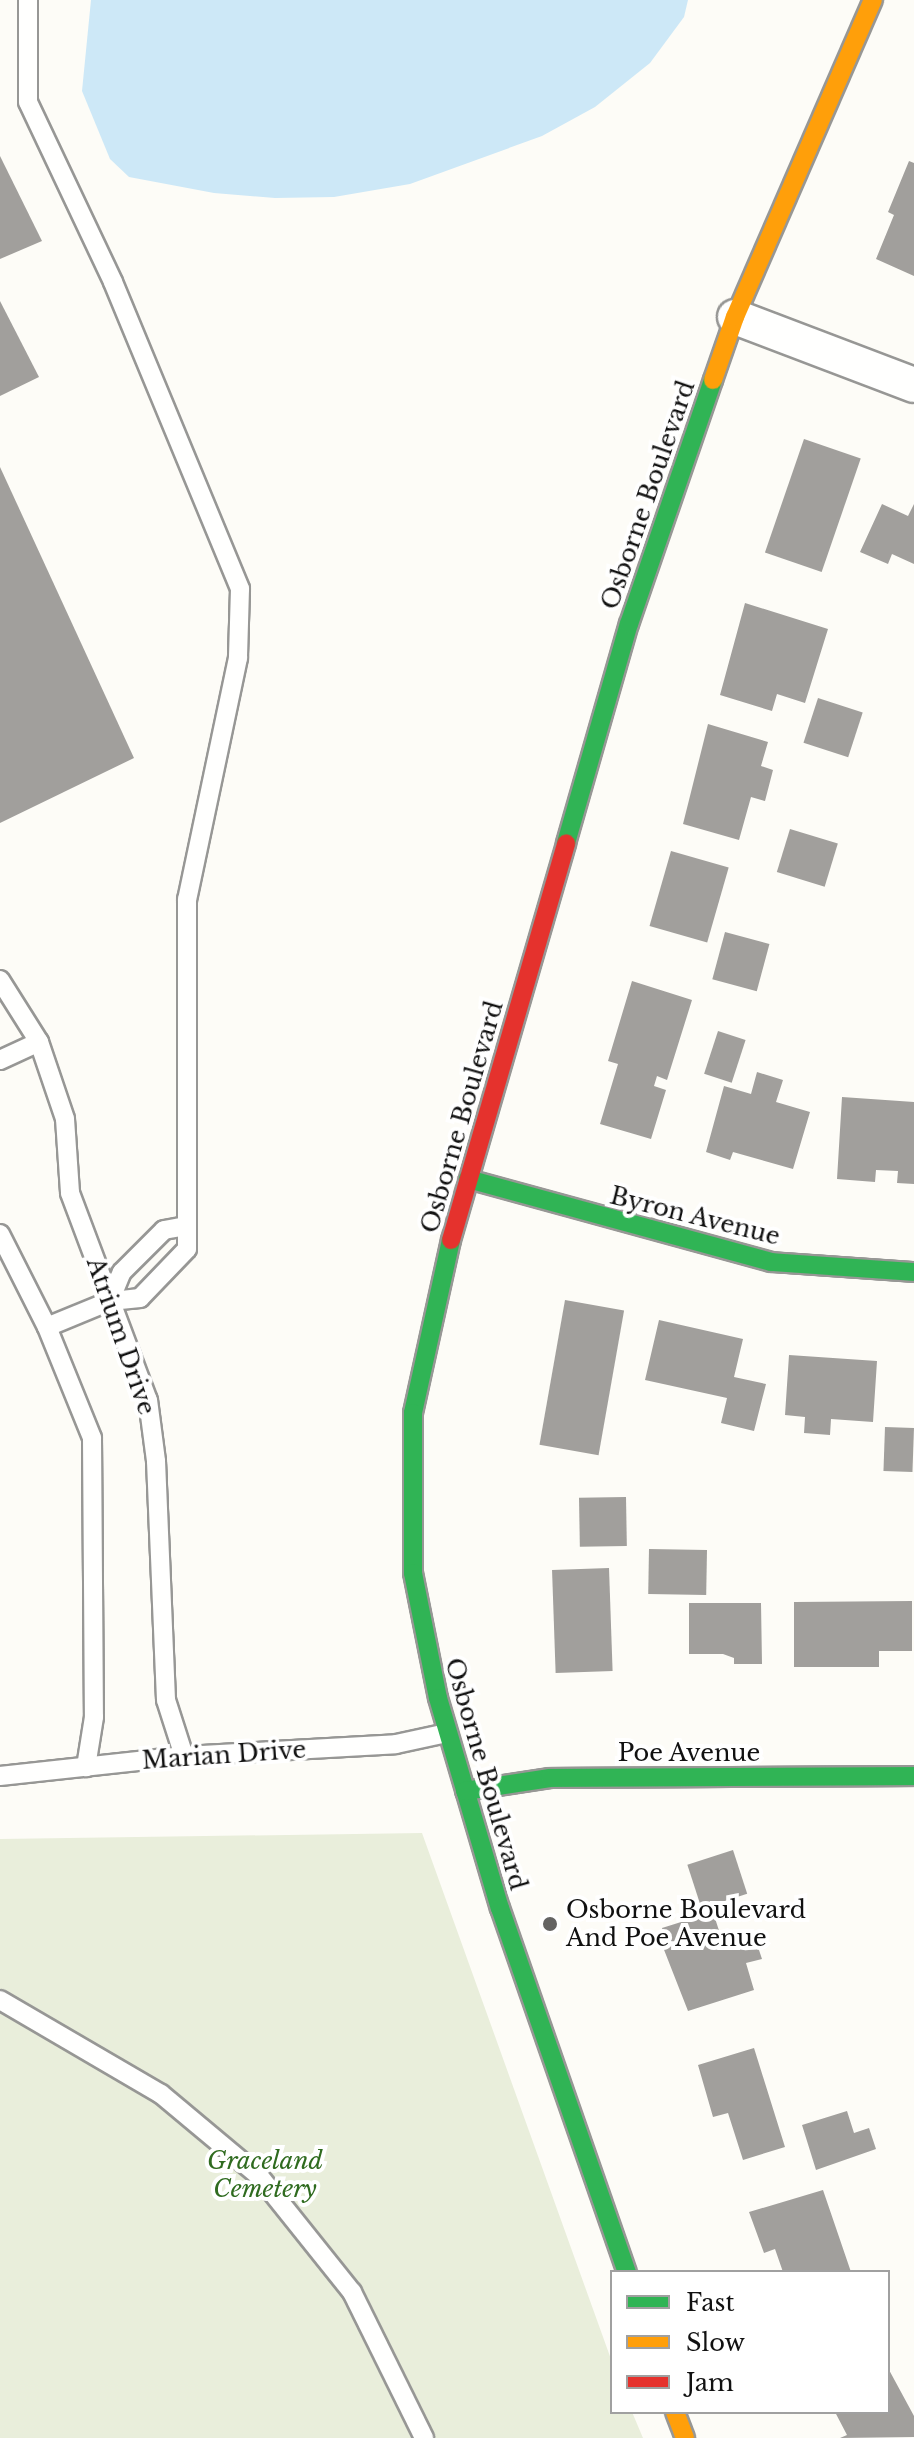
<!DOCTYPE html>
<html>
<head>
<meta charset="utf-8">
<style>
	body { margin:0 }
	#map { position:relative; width:914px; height:2438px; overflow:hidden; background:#fdfcf7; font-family:"Libre Baskerville",serif }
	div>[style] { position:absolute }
	.cemetery>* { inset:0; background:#e9eedb }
	.water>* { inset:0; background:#cde8f7 }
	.building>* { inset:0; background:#a19f9c; transform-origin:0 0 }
	.roads { filter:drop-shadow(2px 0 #979795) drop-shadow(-2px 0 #979795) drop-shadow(0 2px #979795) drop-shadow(0 -2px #979795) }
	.lane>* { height:18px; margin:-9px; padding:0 9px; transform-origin:9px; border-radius:9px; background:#fffffe }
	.street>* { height:34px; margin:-17px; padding:0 17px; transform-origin:17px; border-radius:17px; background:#fffffe }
	.fast>* { height:18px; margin:-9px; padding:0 9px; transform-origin:9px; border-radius:9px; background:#30b455 }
	.slow>* { height:18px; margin:-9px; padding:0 9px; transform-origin:9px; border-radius:9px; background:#ff9f0a }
	.jam>* { height:18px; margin:-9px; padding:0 9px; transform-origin:9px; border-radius:9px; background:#e5322d }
	.dots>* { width:22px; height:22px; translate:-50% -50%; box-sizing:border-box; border:4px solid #fff; border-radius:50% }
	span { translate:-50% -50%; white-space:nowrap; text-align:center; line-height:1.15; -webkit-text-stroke:8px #fff; paint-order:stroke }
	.street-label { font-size:24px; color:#111 }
	.poi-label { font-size:24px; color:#111 }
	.left { translate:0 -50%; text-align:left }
	.park-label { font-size:24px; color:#2f6b1f; font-style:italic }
	.legend { position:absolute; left:610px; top:2270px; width:280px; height:144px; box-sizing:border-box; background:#fff; border:2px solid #a0a0a0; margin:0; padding:10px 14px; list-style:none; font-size:24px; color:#111 }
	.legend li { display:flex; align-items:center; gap:16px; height:40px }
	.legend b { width:40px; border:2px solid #a0a0a0 }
</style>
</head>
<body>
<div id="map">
	<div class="cemetery">
		<div style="clip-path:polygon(422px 1833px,612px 2362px,612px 2412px,632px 2412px,643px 2438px,0 2438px,0 1839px)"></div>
	</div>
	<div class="water">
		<div style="clip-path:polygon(91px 0,688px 0,684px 17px,650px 63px,595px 107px,542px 136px,410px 184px,334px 197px,275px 198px,214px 193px,129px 177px,110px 159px,82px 91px)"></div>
	</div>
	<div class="building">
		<div style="clip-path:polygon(0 156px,42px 241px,0 259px)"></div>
		<div style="clip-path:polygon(909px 161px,914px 163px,914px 276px,876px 259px,894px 215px,888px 212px)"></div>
		<div style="clip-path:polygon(0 301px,39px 377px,0 396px)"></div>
		<div style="left:804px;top:439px;width:60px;height:120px;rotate:19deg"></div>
		<div style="clip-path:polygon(0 467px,134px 758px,0 823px)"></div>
		<div style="clip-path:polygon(882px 504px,908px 516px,914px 504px,914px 564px,892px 554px,888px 564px,860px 552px)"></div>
		<div style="clip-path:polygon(745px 603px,828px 629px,805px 703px,777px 694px,772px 711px,720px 695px)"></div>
		<div style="left:818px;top:698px;width:47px;height:47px;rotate:18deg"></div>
		<div style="clip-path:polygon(708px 724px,768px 742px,761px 766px,773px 770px,765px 801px,751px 797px,739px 840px,683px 824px)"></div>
		<div style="left:790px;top:829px;width:50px;height:45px;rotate:17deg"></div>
		<div style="left:671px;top:851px;width:60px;height:78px;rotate:16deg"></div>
		<div style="left:725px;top:932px;width:46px;height:49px;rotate:15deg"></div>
		<div style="clip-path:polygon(632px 981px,692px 1000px,667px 1080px,657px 1076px,654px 1086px,666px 1090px,651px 1139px,600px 1124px,618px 1064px,608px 1061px)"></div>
		<div style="left:718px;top:1031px;width:29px;height:45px;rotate:18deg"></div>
		<div style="clip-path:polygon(757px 1072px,783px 1080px,776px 1102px,810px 1112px,793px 1169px,733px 1152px,730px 1160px,706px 1152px,724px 1086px,751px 1094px)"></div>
		<div style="clip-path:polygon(842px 1097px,914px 1102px,914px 1184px,897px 1183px,898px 1171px,876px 1170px,875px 1182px,837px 1179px)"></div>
		<div style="left:565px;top:1300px;width:60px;height:147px;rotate:10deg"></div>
		<div style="clip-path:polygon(659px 1320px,743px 1339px,734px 1377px,766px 1384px,754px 1431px,721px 1423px,727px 1398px,645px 1380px)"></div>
		<div style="clip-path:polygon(789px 1355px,877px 1361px,873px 1422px,831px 1419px,830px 1435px,804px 1433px,805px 1417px,785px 1415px)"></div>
		<div style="left:885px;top:1427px;width:29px;height:44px;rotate:2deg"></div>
		<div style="left:626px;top:1497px;width:49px;height:47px;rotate:89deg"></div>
		<div style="left:649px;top:1549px;width:58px;height:45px;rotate:1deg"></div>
		<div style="left:609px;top:1568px;width:103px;height:57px;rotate:88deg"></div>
		<div style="clip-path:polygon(912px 1601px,912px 1651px,879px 1651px,879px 1667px,794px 1667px,794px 1602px)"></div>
		<div style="clip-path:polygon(689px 1603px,761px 1603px,762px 1664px,734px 1664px,734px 1658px,723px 1654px,689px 1654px)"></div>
		<div style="left:733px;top:1850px;width:46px;height:48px;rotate:72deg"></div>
		<div style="clip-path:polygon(713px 1912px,723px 1943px,754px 1935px,762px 1959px,746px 1963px,754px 1990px,688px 2011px,659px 1937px,664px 1936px,662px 1928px)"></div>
		<div style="clip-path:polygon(754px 2048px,785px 2147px,743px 2160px,728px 2113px,713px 2117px,698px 2065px)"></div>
		<div style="clip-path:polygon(847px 2111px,854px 2133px,869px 2128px,876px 2149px,816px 2170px,802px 2125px)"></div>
		<div style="clip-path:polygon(823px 2190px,851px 2272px,783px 2272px,775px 2249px,764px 2253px,749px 2212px)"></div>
		<div style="clip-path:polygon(888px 2368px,914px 2416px,914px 2437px,840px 2438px,847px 2435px,835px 2412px,888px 2412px)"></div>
	</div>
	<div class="roads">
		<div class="lane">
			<div style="left:28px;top:0;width:102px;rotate:90deg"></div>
			<div style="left:28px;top:102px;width:199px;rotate:64.7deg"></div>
			<div style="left:113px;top:282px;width:332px;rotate:67.5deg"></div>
			<div style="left:240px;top:589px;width:69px;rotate:91.7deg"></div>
			<div style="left:238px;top:658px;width:246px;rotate:101.9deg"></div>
			<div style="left:187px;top:899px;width:350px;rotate:90deg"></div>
			<div style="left:187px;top:1249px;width:68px;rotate:133.8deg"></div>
			<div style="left:140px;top:1298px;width:30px;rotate:174deg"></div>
			<div style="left:110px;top:1301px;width:68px;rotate:157.6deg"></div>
			<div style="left:0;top:980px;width:73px;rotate:57.8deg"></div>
			<div style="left:39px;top:1042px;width:81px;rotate:71.3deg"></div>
			<div style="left:65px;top:1119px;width:74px;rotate:86.1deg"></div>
			<div style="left:70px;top:1193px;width:221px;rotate:69.4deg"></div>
			<div style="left:148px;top:1400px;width:62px;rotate:82.5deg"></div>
			<div style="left:156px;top:1461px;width:239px;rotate:87.6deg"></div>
			<div style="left:166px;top:1700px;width:59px;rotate:72.2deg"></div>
			<div style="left:0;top:1060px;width:43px;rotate:-24.8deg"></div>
			<div style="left:0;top:1234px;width:104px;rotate:63.2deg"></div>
			<div style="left:47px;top:1327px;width:120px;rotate:67.9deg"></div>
			<div style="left:92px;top:1438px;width:279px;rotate:89.6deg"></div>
			<div style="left:94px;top:1717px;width:51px;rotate:99.1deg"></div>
			<div style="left:110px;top:1301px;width:31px;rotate:-68deg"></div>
			<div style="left:122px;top:1272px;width:59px;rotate:-45deg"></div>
			<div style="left:164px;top:1230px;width:22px;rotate:-10deg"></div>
			<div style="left:0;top:1776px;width:185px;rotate:-6.2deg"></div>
			<div style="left:184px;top:1756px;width:212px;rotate:-3.2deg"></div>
			<div style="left:396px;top:1744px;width:52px;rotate:-12.2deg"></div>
			<div style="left:0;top:2000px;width:186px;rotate:30.3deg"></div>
			<div style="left:161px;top:2094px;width:128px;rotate:39.9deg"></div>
			<div style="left:259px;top:2176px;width:149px;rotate:51.3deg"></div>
			<div style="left:352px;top:2292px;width:163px;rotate:63.7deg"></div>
		</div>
		<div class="street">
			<div style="left:735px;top:317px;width:191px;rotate:20.8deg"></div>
		</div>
		<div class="fast">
			<div style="left:566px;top:843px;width:228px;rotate:-74deg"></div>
			<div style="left:629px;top:624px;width:258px;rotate:-71deg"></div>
			<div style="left:468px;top:1179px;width:314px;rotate:15.3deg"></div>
			<div style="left:771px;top:1262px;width:143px;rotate:4deg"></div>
			<div style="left:451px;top:1240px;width:177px;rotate:102.4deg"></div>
			<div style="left:413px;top:1413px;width:160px;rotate:90deg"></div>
			<div style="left:413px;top:1573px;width:127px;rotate:78.7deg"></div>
			<div style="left:438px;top:1698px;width:219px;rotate:73.6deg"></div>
			<div style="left:500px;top:1908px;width:386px;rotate:70.8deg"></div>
			<div style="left:465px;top:1791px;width:86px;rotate:-8.7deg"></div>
			<div style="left:550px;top:1778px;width:364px;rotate:-0.3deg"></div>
		</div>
		<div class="slow">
			<div style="left:713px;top:380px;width:67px;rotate:-70.8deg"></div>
			<div style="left:735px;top:317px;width:346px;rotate:-66.5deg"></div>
			<div style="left:675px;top:2412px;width:28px;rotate:69deg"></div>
		</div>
		<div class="jam">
			<div style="left:451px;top:1240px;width:413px;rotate:-73.8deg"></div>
		</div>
	</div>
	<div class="dots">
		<div style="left:550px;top:1924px;background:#646362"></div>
	</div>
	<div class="street-label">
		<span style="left:648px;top:495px;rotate:-71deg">Osborne Boulevard</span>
		<span style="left:462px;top:1117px;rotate:-74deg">Osborne Boulevard</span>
		<span style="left:695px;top:1216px;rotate:14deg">Byron Avenue</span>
		<span style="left:121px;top:1336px;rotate:71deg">Atrium Drive</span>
		<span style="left:689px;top:1753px">Poe Avenue</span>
		<span style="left:224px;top:1755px;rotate:-4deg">Marian Drive</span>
		<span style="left:486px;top:1774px;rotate:74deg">Osborne Boulevard</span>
	</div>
	<div class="poi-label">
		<span class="left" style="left:566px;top:1924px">Osborne Boulevard<br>And Poe Avenue</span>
	</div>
	<div class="park-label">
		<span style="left:265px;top:2175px">Graceland<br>Cemetery</span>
	</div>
	<ul class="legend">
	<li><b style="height:10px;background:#30b455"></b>Fast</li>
	<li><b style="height:10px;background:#ff9f0a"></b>Slow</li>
	<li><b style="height:10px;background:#e5322d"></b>Jam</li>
	</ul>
</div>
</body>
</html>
